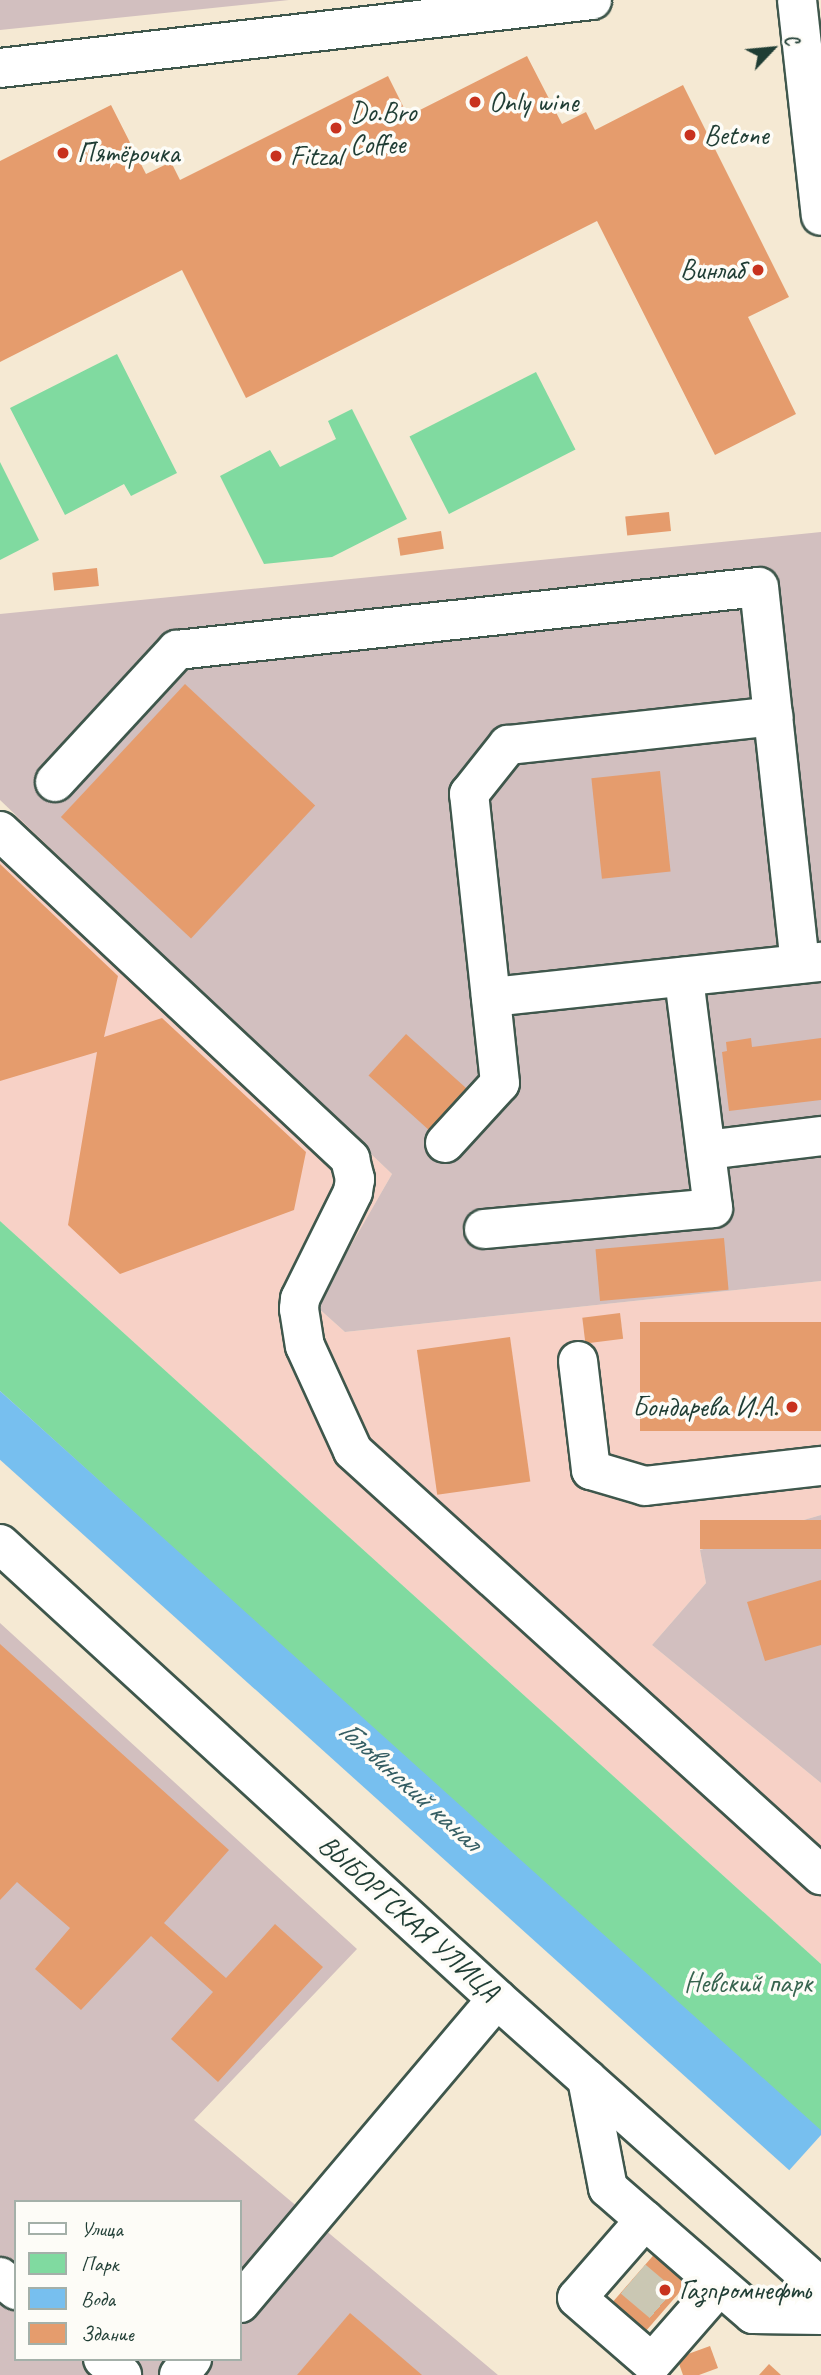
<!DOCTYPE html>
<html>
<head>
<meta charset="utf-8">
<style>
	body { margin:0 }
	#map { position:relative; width:821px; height:2375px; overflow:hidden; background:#f5e9d3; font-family:Caveat,sans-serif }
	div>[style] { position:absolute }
	.built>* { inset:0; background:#f7d1c6 }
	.industrial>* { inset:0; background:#d2bfbf }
	.green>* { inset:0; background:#80daa0; transform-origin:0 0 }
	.water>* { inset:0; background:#77bfef; transform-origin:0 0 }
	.building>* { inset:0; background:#e59c6d; transform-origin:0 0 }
	.minor-tunnel>* { height:38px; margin-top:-19px; transform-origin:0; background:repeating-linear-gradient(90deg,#cac7b3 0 38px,transparent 0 57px) }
	.roads { filter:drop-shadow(2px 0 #3f574c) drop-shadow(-2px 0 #3f574c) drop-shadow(0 2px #3f574c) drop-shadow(0 -2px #3f574c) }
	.minor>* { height:38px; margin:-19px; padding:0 19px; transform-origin:19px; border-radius:19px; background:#fff }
	.dots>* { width:19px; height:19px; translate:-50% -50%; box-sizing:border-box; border:4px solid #fdfcf7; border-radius:50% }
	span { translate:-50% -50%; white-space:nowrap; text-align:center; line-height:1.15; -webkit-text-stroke:7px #fdfcf7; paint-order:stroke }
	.poi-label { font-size:28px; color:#1f3d34 }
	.left { translate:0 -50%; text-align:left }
	.right { translate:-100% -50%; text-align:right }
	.street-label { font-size:28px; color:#1f3d34 }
	.park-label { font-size:28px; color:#37644f }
	.water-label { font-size:30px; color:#355e63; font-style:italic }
	.legend { position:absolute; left:14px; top:2200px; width:228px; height:161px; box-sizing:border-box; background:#fdfcf7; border:2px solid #a4b0a9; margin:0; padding:9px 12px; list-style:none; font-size:21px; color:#1f3d34 }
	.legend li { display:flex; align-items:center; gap:14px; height:35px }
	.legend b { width:35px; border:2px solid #a4b0a9 }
	.north { position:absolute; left:737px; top:14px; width:70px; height:70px; -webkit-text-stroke:5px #fdfcf7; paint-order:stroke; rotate:64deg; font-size:19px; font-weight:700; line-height:28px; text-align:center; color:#1f3d34 }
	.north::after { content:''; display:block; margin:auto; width:24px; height:32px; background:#1f3d34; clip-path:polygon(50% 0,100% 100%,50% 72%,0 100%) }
</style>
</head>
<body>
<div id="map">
	<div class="built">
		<div style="clip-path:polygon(17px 816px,392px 1174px,316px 1306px,345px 1332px,821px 1281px,821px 1515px,700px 1550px,706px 1583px,652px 1645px,821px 1783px,821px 1964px,0 1221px,0 822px)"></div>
	</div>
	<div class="industrial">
		<div style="clip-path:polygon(0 0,289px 0,0 30px)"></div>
		<div style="clip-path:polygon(821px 532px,821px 1281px,345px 1332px,316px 1306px,392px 1174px,0 800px,0 614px)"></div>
		<div style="clip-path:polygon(821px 1515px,821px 1783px,652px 1645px,706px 1583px,700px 1550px)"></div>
		<div style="clip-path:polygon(evenodd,0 1623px,357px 1949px,194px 2120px,498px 2375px,0 2375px,0 1623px,16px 2202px,240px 2202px,240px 2359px,16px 2359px,16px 2202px)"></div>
	</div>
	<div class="green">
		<div style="clip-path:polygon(117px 354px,177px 473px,131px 496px,124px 484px,65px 515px,10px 408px)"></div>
		<div style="left:536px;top:372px;width:87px;height:142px;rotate:63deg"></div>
		<div style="clip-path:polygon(352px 409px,407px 519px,332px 557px,264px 564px,220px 476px,270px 450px,280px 467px,336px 439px,328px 421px)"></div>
		<div style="clip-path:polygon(0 462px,39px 540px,0 560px)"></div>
		<div style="clip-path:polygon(0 1221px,821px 1964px,821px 2135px,0 1391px)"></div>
	</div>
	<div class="water">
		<div style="left:0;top:1391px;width:1108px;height:51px;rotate:42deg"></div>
	</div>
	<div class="building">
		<div style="clip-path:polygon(527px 56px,562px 124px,586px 112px,595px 130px,683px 85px,789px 297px,748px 317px,796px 414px,715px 455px,597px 221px,246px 398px,182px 270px,0 362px,0 161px,111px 105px,146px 174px,171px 162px,180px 180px,388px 76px,408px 116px)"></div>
		<div style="left:669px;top:512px;width:19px;height:44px;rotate:84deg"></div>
		<div style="left:441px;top:531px;width:18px;height:44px;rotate:81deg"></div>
		<div style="left:97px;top:568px;width:18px;height:45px;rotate:84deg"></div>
		<div style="left:185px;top:684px;width:178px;height:182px;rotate:43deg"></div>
		<div style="left:660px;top:771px;width:101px;height:69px;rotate:84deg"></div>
		<div style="clip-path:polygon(0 864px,118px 976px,104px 1037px,162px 1018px,306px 1152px,294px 1210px,120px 1274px,68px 1225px,97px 1052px,0 1081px)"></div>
		<div style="left:406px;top:1034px;width:86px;height:56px;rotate:42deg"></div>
		<div style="clip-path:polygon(751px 1038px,752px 1047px,821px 1038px,821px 1100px,729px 1111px,722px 1052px,727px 1051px,726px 1042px)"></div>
		<div style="left:724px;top:1238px;width:52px;height:129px;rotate:85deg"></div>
		<div style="left:620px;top:1313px;width:26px;height:38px;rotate:83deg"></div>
		<div style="left:821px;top:1322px;width:109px;height:181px;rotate:90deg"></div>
		<div style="left:510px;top:1337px;width:146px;height:94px;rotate:82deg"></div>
		<div style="left:821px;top:1520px;width:29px;height:121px;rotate:90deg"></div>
		<div style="clip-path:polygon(821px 1580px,821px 1645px,765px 1661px,747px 1602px)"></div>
		<div style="clip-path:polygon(0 1644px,229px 1850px,164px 1923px,226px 1978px,275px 1924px,323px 1967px,218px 2082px,171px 2039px,213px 1992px,151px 1936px,81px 2010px,35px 1969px,70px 1928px,17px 1882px,0 1900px)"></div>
		<div style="left:658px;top:2250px;width:44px;height:77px;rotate:41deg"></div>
		<div style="clip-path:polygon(350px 2313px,422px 2375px,297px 2375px)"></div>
		<div style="clip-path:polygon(710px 2346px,718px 2368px,699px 2375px,683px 2375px,677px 2358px)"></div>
		<div style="clip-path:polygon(769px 2364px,781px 2375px,759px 2375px)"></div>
	</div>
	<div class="minor-tunnel">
		<div style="left:633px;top:2279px;width:43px;rotate:40.3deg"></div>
	</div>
	<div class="roads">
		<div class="minor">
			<div style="left:797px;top:0;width:217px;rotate:83.7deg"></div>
			<div style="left:0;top:68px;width:596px;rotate:-6.55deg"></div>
			<div style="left:55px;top:782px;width:180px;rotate:-47.3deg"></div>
			<div style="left:177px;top:650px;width:585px;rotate:-6.18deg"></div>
			<div style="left:759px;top:587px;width:379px;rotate:83.8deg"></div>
			<div style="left:0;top:831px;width:480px;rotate:43.1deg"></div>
			<div style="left:350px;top:1159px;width:21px;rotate:76deg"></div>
			<div style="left:355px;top:1179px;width:13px;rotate:99deg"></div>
			<div style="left:353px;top:1192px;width:119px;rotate:116.4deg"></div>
			<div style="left:300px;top:1299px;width:10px;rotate:96deg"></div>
			<div style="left:299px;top:1309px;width:37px;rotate:81deg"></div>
			<div style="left:305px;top:1346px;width:115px;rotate:65.4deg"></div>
			<div style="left:353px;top:1451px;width:632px;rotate:42.18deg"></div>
			<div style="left:491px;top:997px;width:332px;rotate:-6.1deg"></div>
			<div style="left:445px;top:1143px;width:81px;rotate:-47.5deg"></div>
			<div style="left:500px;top:1083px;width:291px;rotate:-96.1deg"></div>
			<div style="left:469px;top:794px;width:63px;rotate:-51.5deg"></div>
			<div style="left:508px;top:745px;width:267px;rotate:-6.2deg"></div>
			<div style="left:706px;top:1150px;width:116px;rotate:-6.9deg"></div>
			<div style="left:484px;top:1229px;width:230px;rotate:-5.2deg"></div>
			<div style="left:713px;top:1208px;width:233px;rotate:-97.2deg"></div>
			<div style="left:578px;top:1361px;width:110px;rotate:83.2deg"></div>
			<div style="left:591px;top:1470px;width:56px;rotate:16.5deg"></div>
			<div style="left:645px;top:1486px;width:177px;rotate:-6.5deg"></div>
			<div style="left:0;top:1544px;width:674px;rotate:42.47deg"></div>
			<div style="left:497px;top:1999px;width:434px;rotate:41.7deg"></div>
			<div style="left:587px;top:2079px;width:111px;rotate:79.1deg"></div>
			<div style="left:608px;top:2188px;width:192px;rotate:41deg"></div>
			<div style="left:753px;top:2314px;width:68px;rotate:0.8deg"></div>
			<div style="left:645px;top:2220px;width:103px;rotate:131.1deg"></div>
			<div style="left:577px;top:2298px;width:99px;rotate:40.9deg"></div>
			<div style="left:652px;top:2363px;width:103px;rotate:-48.9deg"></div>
			<div style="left:0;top:2277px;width:21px;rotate:39deg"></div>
			<div style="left:240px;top:2303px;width:398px;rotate:-49.8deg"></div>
			<div style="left:103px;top:2359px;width:25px;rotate:40deg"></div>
			<div style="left:179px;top:2375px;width:21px;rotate:-51deg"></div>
		</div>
	</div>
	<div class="dots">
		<div style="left:475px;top:102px;background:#c8321e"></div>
		<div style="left:336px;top:128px;background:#c8321e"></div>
		<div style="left:690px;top:135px;background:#c8321e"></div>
		<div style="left:63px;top:153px;background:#c8321e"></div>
		<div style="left:276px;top:156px;background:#c8321e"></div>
		<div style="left:758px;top:270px;background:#c8321e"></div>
		<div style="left:792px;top:1407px;background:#c8321e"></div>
		<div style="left:665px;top:2290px;background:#c8321e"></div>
	</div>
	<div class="poi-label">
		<span class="left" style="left:489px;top:102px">Only wine</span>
		<span class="left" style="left:350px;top:128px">Do.Bro<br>Coffee</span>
		<span class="left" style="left:704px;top:135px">Betone</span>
		<span class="left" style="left:77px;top:153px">Пятёрочка</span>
		<span class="left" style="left:290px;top:156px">Fitzal</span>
		<span class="right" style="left:744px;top:270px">Винлаб</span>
		<span class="right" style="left:778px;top:1407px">Бондарева И.А.</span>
		<span class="left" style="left:679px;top:2290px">Газпромнефть</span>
	</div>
	<div class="street-label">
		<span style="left:409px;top:1918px;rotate:42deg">ВЫБОРГСКАЯ УЛИЦА</span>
	</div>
	<div class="park-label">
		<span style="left:748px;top:1983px">Невский парк</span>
	</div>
	<div class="water-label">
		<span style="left:410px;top:1785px;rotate:42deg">Головинский канал</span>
	</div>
	<ul class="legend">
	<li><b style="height:9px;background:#fff"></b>Улица</li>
	<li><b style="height:19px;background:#80daa0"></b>Парк</li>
	<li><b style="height:19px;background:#77bfef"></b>Вода</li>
	<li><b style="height:19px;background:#e59c6d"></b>Здание</li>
	</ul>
	<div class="north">С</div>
</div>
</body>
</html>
